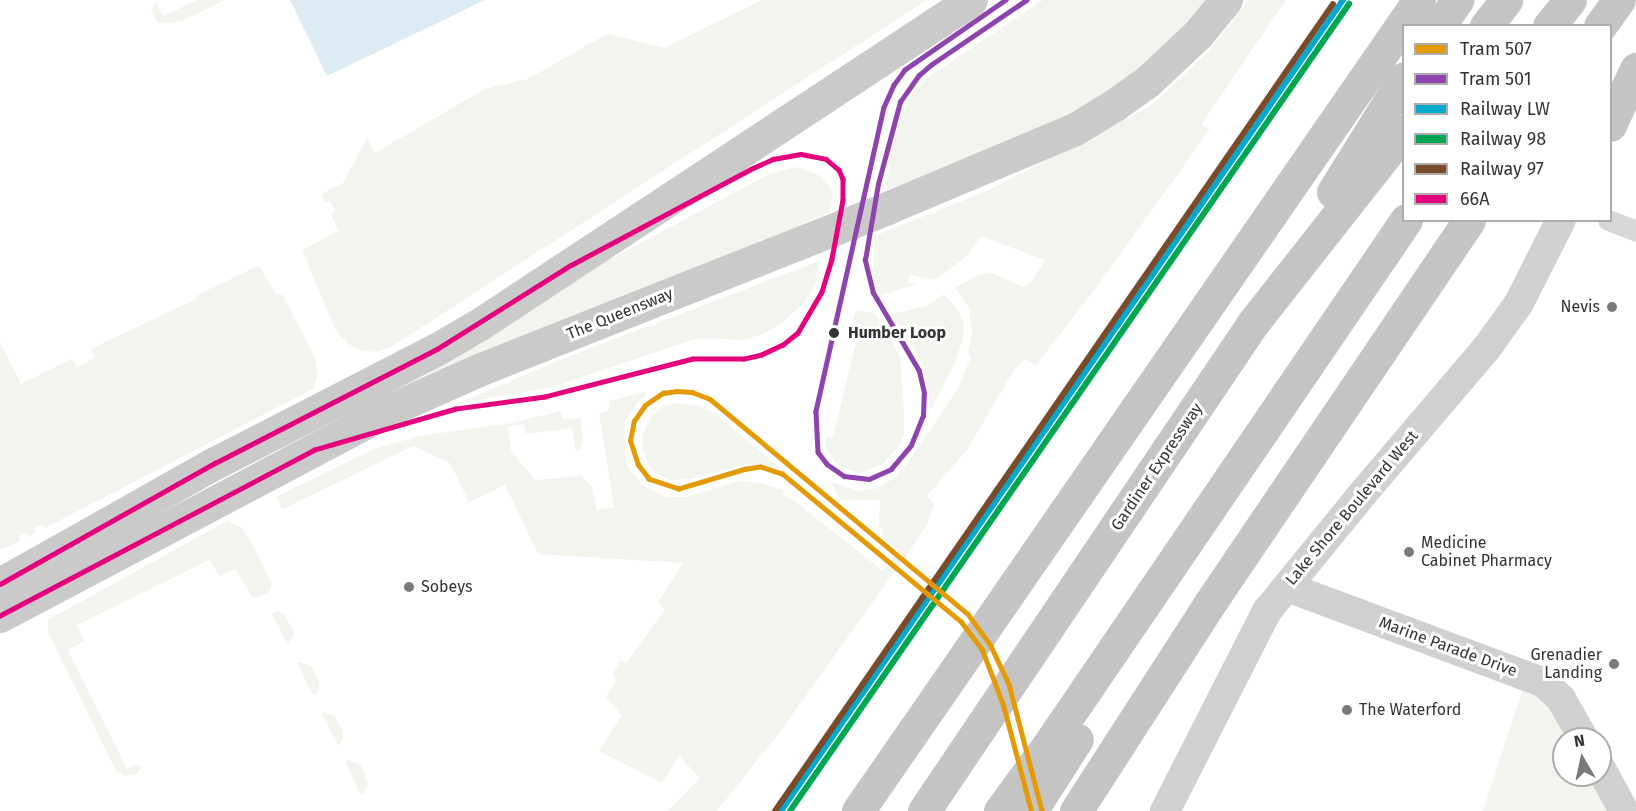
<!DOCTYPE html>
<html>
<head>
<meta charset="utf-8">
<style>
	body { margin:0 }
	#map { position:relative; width:1636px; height:811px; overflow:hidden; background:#fff; font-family:"Fira Sans",sans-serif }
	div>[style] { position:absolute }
	.green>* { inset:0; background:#f1f5ed }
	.water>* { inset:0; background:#ddebf3 }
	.street>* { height:21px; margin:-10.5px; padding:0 10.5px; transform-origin:10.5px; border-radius:10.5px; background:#d7d7d7 }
	.secondary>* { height:30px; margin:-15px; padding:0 15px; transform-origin:15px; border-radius:15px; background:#d0d0d0 }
	.primary>* { height:33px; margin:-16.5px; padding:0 16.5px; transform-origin:16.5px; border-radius:16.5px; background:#cacaca }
	.highway>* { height:33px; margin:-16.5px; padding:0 16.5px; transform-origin:16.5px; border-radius:16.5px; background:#c4c4c4 }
	.bus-1>* { height:4.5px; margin:-2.25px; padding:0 2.25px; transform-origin:2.25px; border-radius:2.25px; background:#e5007d }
	.rail-1>* { height:6px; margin:-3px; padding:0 3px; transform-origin:3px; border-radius:3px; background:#00a9ce }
	.rail-2>* { height:6px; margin:-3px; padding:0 3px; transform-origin:3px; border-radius:3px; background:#00a651 }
	.rail-3>* { height:6px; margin:-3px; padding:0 3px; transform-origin:3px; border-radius:3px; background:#7a4b2a }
	.tram-1>* { height:4.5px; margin:-2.25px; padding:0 2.25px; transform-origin:2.25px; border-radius:2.25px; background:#e39a05 }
	.tram-2>* { height:4.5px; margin:-2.25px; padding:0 2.25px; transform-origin:2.25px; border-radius:2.25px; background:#8e44ad }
	.dots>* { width:16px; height:16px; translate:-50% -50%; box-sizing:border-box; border:3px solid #fff; border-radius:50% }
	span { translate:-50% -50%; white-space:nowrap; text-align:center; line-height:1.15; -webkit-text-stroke:6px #fff; paint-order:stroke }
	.poi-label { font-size:16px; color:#333 }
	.right { translate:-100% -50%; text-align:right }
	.left { translate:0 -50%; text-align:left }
	.street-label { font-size:16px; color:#333 }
	.stop-label { font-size:16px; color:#333; font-weight:700 }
	.legend { position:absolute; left:1402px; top:24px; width:210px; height:198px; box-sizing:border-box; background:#fff; border:2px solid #adadad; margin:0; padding:8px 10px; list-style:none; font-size:18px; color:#333 }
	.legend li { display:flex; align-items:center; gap:12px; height:30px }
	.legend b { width:30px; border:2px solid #adadad }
	.north { position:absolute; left:1552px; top:727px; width:60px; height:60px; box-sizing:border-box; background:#fff; border:2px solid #adadad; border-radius:50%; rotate:351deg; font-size:16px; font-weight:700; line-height:24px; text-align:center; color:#333 }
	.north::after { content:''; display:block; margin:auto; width:21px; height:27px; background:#7a7a7a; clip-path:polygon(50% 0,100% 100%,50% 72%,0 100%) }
</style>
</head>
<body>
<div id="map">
	<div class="green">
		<div style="clip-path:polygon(197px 0,225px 0,184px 20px,170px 23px,157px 22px,151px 9px,156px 3px,163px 16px)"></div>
		<div style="clip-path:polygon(762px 0,927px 0,391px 347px,376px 352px,362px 350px,350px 345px,336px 331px,302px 250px,338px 231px,331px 214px,335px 210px,330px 201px,325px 202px,321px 194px,343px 183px,367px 138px,375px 153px,485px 89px,528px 79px,607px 34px,664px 48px)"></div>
		<div style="clip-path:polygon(1043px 0,1208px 0,1195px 17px,1129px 78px,1078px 112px,993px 152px,886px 190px,893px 143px,902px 111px,914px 91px,927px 78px)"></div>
		<div style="clip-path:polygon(1249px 0,1286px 0,1201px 125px,1210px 128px,1193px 153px,1093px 292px,1036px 365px,1024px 359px,1014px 370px,967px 450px,927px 496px,934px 504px,927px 525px,910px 550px,783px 728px,717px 811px,668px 811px,700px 778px,679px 756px,662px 783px,599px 751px,622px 715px,605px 698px,616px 681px,613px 672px,621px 660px,626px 663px,665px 609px,658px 602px,683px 563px,538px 554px,505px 485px,469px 502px,450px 463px,413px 446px,285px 508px,282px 508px,276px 497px,374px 449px,419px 436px,511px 423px,561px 411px,563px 419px,581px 418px,583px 440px,580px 449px,576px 452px,572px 428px,526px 434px,524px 424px,508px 427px,511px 451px,535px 480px,581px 476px,592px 487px,597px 510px,614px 507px,599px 413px,609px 410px,609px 401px,645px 392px,646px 396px,637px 403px,625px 421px,624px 446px,628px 467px,643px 486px,667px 497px,687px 497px,739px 481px,763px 484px,784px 490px,783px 495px,793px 500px,883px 571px,898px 550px,884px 539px,882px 528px,879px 526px,880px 500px,841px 500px,831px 482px,860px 491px,879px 488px,894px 478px,909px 462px,958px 388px,971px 357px,968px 352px,972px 332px,969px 308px,955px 288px,980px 274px,992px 273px,1023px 287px,1031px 282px,1045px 260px,981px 236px,967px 256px,935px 280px,909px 275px,908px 283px,917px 284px,880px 295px,874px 273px,874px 236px,987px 191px,1151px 106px,1210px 50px)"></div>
		<div style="clip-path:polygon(796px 167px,821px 176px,829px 185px,833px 194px,830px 212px,726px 259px,396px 392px,394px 388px,555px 289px,769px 174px)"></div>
		<div style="clip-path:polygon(820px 261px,815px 286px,801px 306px,779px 325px,761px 335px,743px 340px,704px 338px,689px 341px,553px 387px,456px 404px,570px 356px)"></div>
		<div style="clip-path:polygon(256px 267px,261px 268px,276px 295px,282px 293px,316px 360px,317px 378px,313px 389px,45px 528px,42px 524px,34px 528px,36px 532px,29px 537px,26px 533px,18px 537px,20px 541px,2px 549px,0 548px,0 342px,21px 384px,72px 359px,77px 367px,95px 358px,91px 349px,198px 298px,197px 295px)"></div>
		<div style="clip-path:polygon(944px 294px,959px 311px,964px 325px,963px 339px,954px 365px,931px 409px,926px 377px,919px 357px,891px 314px,926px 306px)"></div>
		<div style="clip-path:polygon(856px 310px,875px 313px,900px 356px,904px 412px,904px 435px,899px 445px,884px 463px,861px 473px,840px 467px,825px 449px,826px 437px,832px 438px,835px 428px,857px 338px,858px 334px,853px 333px,855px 325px,852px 324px)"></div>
		<div style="clip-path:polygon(677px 403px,700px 406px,717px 415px,781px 469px,744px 465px,689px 479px,669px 480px,657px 473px,648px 463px,643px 450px,642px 437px,646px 425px,653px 415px,663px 407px)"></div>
		<div style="clip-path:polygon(227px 521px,242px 528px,252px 543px,271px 582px,271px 589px,266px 594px,256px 598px,251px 596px,236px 569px,220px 576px,209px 560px,77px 625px,84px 641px,68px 650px,127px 769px,137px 764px,142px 767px,136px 774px,124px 776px,115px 769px,48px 632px,48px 620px)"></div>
		<div style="clip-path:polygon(278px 611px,285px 615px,294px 633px,288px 646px,272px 614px)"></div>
		<div style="clip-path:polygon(299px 662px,312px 666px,320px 685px,316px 695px,312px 694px,298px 664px)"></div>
		<div style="clip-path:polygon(1522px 691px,1538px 696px,1551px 710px,1568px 739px,1564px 739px,1564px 775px,1588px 775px,1609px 811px,1483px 811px)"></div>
		<div style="clip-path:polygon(323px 712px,334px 715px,343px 731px,343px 740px,338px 746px,322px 714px)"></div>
		<div style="clip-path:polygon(347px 760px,361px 765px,368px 783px,364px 793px,360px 793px,346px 763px)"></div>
	</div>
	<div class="water">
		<div style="clip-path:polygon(290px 0,485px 0,327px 76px)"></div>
	</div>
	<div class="street">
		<div style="left:1608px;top:220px;width:30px;rotate:21deg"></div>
	</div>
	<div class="secondary">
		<div style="left:1287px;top:587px;width:273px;rotate:20.4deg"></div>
		<div style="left:1543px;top:682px;width:25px;rotate:43deg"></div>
		<div style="left:1561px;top:699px;width:46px;rotate:60.1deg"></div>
		<div style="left:1600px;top:767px;width:50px;rotate:61.4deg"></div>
		<div style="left:1165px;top:811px;width:225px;rotate:-63deg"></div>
		<div style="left:1267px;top:611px;width:146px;rotate:-50.8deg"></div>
		<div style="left:1359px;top:498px;width:196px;rotate:-49.6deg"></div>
		<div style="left:1486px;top:349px;width:57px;rotate:-54.3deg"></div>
		<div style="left:1519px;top:303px;width:93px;rotate:-63.2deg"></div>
	</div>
	<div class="primary">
		<div style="left:0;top:584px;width:247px;rotate:-29.4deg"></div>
		<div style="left:215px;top:463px;width:250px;rotate:-27.2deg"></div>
		<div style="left:437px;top:349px;width:50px;rotate:-30.2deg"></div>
		<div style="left:480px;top:324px;width:588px;rotate:-33.42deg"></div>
		<div style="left:0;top:616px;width:440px;rotate:-27.9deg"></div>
		<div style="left:389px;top:410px;width:101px;rotate:-24deg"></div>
		<div style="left:481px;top:369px;width:437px;rotate:-21.6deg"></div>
		<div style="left:887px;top:208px;width:204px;rotate:-22.8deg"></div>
		<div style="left:1075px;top:129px;width:44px;rotate:-31.2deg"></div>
		<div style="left:1113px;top:106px;width:43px;rotate:-35.5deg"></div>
		<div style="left:1148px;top:81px;width:69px;rotate:-43.2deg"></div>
		<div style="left:1198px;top:34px;width:44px;rotate:-50.5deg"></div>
	</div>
	<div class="highway">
		<div style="left:1439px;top:26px;width:32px;rotate:-55deg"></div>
		<div style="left:1486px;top:26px;width:33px;rotate:-52deg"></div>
		<div style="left:1549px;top:26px;width:33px;rotate:-51deg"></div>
		<div style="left:1600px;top:26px;width:32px;rotate:-54deg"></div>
		<div style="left:1610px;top:125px;width:62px;rotate:-65.1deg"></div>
		<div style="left:1333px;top:192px;width:134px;rotate:-58.1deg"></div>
		<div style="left:858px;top:811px;width:986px;rotate:-55.33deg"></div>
		<div style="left:924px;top:811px;width:589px;rotate:-56.01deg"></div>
		<div style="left:1253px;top:323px;width:244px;rotate:-51.8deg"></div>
		<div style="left:1000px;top:811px;width:83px;rotate:-53.8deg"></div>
		<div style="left:1049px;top:744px;width:634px;rotate:-55.73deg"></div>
		<div style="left:1031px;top:811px;width:85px;rotate:-57.4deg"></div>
		<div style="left:1076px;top:811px;width:247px;rotate:-57.2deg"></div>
		<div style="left:1210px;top:603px;width:462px;rotate:-55.9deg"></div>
	</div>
	<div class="bus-1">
		<div style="left:0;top:584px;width:247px;rotate:-29.4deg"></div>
		<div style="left:215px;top:463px;width:250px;rotate:-27.2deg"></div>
		<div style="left:437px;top:349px;width:158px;rotate:-32.1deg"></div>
		<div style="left:571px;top:265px;width:206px;rotate:-28.1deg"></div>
		<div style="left:753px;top:168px;width:22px;rotate:-24deg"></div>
		<div style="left:773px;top:159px;width:28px;rotate:-10deg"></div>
		<div style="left:801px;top:154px;width:25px;rotate:11deg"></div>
		<div style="left:826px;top:159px;width:17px;rotate:40deg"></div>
		<div style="left:839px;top:170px;width:10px;rotate:66deg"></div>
		<div style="left:843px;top:179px;width:21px;rotate:90deg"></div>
		<div style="left:843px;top:200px;width:60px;rotate:100.6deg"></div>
		<div style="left:832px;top:259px;width:34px;rotate:107deg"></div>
		<div style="left:822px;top:292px;width:48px;rotate:120.3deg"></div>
		<div style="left:798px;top:333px;width:19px;rotate:141deg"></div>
		<div style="left:783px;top:345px;width:23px;rotate:155deg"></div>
		<div style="left:762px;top:355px;width:18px;rotate:167deg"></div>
		<div style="left:744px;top:359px;width:51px;rotate:180deg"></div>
		<div style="left:693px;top:359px;width:153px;rotate:165.6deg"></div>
		<div style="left:545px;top:397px;width:90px;rotate:172.3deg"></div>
		<div style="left:456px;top:409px;width:147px;rotate:163.8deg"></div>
		<div style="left:315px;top:450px;width:356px;rotate:152.2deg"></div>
	</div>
	<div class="rail-1">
		<div style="left:781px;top:811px;width:987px;rotate:-55.28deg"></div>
	</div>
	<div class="rail-2">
		<div style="left:790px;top:811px;width:982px;rotate:-55.29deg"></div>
	</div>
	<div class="rail-3">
		<div style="left:775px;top:811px;width:981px;rotate:-55.34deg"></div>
	</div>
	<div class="tram-1">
		<div style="left:1031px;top:811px;width:110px;rotate:-104.8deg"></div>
		<div style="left:1003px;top:705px;width:59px;rotate:-110.9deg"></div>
		<div style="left:982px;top:650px;width:35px;rotate:-127deg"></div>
		<div style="left:961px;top:622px;width:232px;rotate:-140.4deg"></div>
		<div style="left:782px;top:474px;width:22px;rotate:-162deg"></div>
		<div style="left:761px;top:467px;width:15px;rotate:172deg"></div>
		<div style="left:746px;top:469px;width:70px;rotate:163.4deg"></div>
		<div style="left:679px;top:489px;width:32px;rotate:-162deg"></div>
		<div style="left:649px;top:479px;width:18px;rotate:-128deg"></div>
		<div style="left:638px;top:465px;width:25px;rotate:-108deg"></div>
		<div style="left:630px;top:441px;width:20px;rotate:-79deg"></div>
		<div style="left:634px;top:421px;width:19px;rotate:-55deg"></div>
		<div style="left:645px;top:405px;width:22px;rotate:-34deg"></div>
		<div style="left:663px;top:393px;width:14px;rotate:-8deg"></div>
		<div style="left:677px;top:391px;width:15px;rotate:4deg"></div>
		<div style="left:692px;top:392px;width:19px;rotate:21deg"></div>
		<div style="left:710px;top:399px;width:336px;rotate:39.8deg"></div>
		<div style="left:968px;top:614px;width:39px;rotate:54deg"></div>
		<div style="left:991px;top:646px;width:42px;rotate:64.7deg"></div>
		<div style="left:1009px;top:684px;width:131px;rotate:75.4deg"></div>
	</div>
	<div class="tram-2">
		<div style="left:1006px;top:0;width:123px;rotate:145.3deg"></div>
		<div style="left:905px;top:70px;width:19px;rotate:126deg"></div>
		<div style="left:894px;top:85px;width:24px;rotate:114deg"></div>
		<div style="left:884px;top:107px;width:312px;rotate:102.6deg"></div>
		<div style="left:816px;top:412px;width:40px;rotate:87.1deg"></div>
		<div style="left:818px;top:452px;width:15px;rotate:53deg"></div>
		<div style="left:827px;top:464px;width:21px;rotate:35deg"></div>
		<div style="left:844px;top:476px;width:25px;rotate:7deg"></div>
		<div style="left:869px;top:479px;width:24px;rotate:-24deg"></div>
		<div style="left:891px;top:469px;width:31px;rotate:-50deg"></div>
		<div style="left:911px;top:445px;width:31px;rotate:-68deg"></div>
		<div style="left:923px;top:416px;width:23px;rotate:-88deg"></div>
		<div style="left:924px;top:393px;width:23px;rotate:-103deg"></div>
		<div style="left:919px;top:371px;width:91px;rotate:-120.5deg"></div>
		<div style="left:873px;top:293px;width:34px;rotate:-104deg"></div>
		<div style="left:865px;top:260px;width:77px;rotate:-80.3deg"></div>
		<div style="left:878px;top:184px;width:85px;rotate:-75deg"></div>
		<div style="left:900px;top:102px;width:32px;rotate:-55deg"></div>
		<div style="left:918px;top:76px;width:18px;rotate:-41deg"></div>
		<div style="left:932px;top:64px;width:114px;rotate:-34.2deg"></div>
	</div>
	<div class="dots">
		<div style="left:1612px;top:307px;background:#7a7a7a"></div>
		<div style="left:834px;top:333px;background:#333"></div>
		<div style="left:1409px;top:552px;background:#7a7a7a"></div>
		<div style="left:409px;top:587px;background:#7a7a7a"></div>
		<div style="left:1614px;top:664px;background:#7a7a7a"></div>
		<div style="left:1347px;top:710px;background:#7a7a7a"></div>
	</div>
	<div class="poi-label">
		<span class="right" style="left:1600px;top:307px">Nevis</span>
		<span class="left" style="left:1421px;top:552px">Medicine<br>Cabinet Pharmacy</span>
		<span class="left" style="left:421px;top:587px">Sobeys</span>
		<span class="right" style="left:1602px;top:664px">Grenadier<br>Landing</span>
		<span class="left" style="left:1359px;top:710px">The Waterford</span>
	</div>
	<div class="street-label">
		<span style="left:620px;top:314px;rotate:-22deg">The Queensway</span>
		<span style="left:1157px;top:467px;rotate:-56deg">Gardiner Expressway</span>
		<span style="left:1352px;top:508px;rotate:-50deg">Lake Shore Boulevard West</span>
		<span style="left:1448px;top:647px;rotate:20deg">Marine Parade Drive</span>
	</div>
	<div class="stop-label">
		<span class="left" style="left:848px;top:333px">Humber Loop</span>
	</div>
	<ul class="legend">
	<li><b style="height:8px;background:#e39a05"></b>Tram 507</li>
	<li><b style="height:8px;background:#8e44ad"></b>Tram 501</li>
	<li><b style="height:8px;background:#00a9ce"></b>Railway LW</li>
	<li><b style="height:8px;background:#00a651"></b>Railway 98</li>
	<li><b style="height:8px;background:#7a4b2a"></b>Railway 97</li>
	<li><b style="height:8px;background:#e5007d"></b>66A</li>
	</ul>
	<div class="north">N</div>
</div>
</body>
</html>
